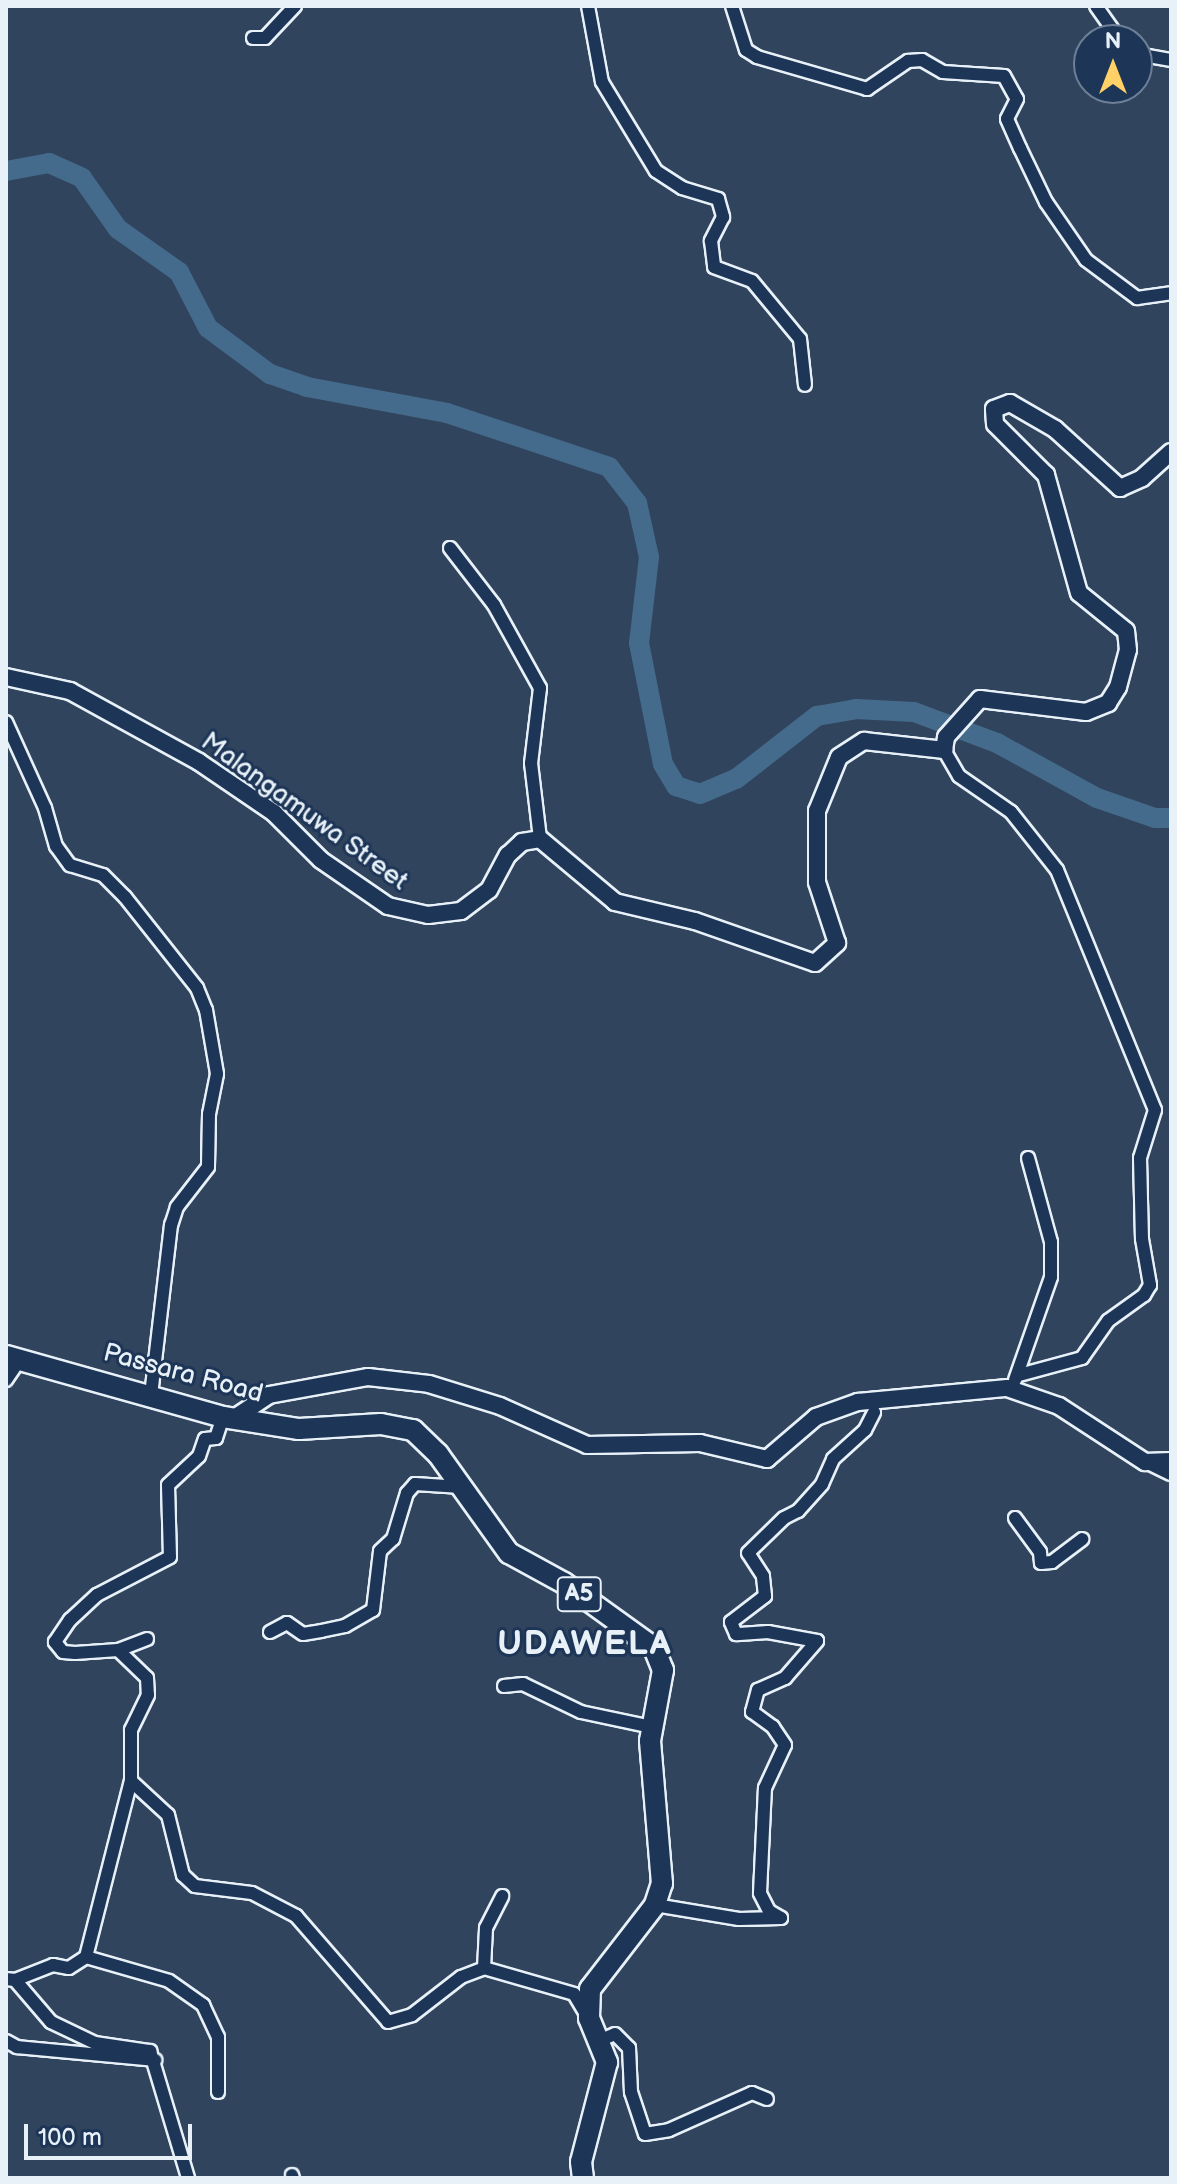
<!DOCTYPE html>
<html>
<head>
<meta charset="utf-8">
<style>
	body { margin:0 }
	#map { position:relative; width:1177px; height:2184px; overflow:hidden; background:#31445d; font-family:"Balsamiq Sans",sans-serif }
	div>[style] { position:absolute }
	.river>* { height:20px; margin:-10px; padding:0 10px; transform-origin:10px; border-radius:10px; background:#456b8c }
	.roads { filter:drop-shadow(2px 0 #e8f1f8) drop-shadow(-2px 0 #e8f1f8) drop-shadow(0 2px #e8f1f8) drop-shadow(0 -2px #e8f1f8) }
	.minor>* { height:12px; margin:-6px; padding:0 6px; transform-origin:6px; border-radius:6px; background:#1d3557 }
	.tertiary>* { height:16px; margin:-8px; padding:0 8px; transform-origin:8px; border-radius:8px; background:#1d3557 }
	.trunk>* { height:20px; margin:-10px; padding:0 10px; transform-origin:10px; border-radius:10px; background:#1d3557 }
	span { translate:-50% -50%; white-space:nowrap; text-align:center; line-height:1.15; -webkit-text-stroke:6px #1d3557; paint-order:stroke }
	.shield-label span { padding:2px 6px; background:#1d3557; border:2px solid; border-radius:6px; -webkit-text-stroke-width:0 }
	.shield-label { font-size:24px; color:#e8f1f8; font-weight:700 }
	.street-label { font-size:26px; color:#e8f1f8 }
	.district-label { font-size:34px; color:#e8f1f8; font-weight:700; letter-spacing:2px }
	.frame { position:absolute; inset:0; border:8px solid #e8f1f8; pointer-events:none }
	.north { position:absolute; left:1073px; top:24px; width:80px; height:80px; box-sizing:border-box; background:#1d3557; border:2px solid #6e8097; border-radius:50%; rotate:0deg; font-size:22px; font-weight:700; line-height:32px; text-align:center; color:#e8f1f8 }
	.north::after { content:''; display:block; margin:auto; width:28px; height:36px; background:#ffd166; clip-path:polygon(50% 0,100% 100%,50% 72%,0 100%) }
	.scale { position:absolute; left:24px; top:2124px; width:168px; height:36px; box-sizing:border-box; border:4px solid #e8f1f8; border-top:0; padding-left:10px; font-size:24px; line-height:28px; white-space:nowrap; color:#e8f1f8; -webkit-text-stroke:6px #1d3557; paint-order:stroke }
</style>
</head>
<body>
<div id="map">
	<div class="river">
		<div style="left:6px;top:171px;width:44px;rotate:-10.5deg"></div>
		<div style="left:49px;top:163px;width:36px;rotate:24deg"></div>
		<div style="left:82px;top:178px;width:62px;rotate:54.8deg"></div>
		<div style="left:118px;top:229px;width:75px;rotate:35.2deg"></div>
		<div style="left:179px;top:272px;width:63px;rotate:62.6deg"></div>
		<div style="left:208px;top:328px;width:77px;rotate:36.6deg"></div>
		<div style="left:270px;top:374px;width:39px;rotate:19deg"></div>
		<div style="left:307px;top:387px;width:142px;rotate:10.5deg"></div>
		<div style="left:447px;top:413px;width:171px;rotate:18.4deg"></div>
		<div style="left:609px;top:467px;width:46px;rotate:52.1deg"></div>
		<div style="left:637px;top:503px;width:55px;rotate:77.5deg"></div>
		<div style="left:649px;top:557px;width:87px;rotate:96.6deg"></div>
		<div style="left:639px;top:643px;width:123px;rotate:78.8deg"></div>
		<div style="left:663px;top:764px;width:26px;rotate:59deg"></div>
		<div style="left:676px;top:786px;width:25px;rotate:18deg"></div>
		<div style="left:700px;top:794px;width:39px;rotate:-23deg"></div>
		<div style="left:736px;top:779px;width:103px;rotate:-37.9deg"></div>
		<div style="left:817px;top:716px;width:40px;rotate:-10deg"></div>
		<div style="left:856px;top:709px;width:58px;rotate:3deg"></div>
		<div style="left:914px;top:712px;width:89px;rotate:20.5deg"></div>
		<div style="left:997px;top:743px;width:114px;rotate:28.8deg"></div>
		<div style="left:1097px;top:798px;width:61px;rotate:19deg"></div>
		<div style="left:1155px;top:818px;width:16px"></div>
	</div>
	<div class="roads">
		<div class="minor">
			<div style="left:588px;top:6px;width:77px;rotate:79.6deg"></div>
			<div style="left:602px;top:82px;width:104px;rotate:58.8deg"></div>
			<div style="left:656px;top:171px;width:31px;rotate:33deg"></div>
			<div style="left:682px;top:188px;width:38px;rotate:17deg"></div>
			<div style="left:718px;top:199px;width:19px;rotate:74deg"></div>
			<div style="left:723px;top:217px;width:27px;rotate:117deg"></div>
			<div style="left:711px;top:241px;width:26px;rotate:83deg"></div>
			<div style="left:714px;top:267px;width:40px;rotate:20.2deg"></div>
			<div style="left:752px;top:281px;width:75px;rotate:50.4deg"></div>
			<div style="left:800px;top:339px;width:46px;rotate:83.8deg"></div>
			<div style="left:732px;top:6px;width:46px;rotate:72.3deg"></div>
			<div style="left:746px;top:50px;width:13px;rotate:32deg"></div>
			<div style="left:757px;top:57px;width:115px;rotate:16.2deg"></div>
			<div style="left:867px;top:89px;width:50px;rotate:-34.3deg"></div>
			<div style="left:908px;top:61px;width:14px;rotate:-4deg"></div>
			<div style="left:922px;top:60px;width:24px;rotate:30deg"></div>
			<div style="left:943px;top:72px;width:61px;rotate:3.8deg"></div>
			<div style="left:1004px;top:76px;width:26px;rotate:61deg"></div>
			<div style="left:1017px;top:99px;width:22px;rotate:117deg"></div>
			<div style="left:1007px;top:119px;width:32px;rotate:66deg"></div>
			<div style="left:1020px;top:148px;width:60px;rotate:64.3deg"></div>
			<div style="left:1046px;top:202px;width:70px;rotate:55.4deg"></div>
			<div style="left:1086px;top:260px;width:64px;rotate:36.7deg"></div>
			<div style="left:1137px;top:298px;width:34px;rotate:-8deg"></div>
			<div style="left:1096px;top:6px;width:42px;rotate:54.8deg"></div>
			<div style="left:253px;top:38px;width:12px"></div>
			<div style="left:265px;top:38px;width:44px;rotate:-46.8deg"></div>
			<div style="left:1137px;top:54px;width:35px;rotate:10deg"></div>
			<div style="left:450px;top:548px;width:72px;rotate:52.3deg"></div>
			<div style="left:494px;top:605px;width:95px;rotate:61deg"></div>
			<div style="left:540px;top:688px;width:76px;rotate:96.8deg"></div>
			<div style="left:531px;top:763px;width:77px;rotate:83.2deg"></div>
			<div style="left:6px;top:722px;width:94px;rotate:65.6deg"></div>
			<div style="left:45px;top:808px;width:40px;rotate:74deg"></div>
			<div style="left:56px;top:846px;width:24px;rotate:54deg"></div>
			<div style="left:70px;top:865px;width:34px;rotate:17deg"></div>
			<div style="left:103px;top:875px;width:31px;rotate:45deg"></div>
			<div style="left:125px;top:897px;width:116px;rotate:51.6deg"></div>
			<div style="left:197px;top:988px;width:24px;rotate:68deg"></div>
			<div style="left:206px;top:1010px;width:65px;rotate:80.2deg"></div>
			<div style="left:217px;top:1074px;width:41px;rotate:101.3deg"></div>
			<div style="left:209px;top:1114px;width:53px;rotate:91.1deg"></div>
			<div style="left:208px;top:1167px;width:51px;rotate:127.8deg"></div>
			<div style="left:177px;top:1207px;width:19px;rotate:108deg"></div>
			<div style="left:171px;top:1225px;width:172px;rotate:96.7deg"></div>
			<div style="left:944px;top:750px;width:30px;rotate:60deg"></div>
			<div style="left:959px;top:776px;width:63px;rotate:34.7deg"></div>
			<div style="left:1011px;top:812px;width:74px;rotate:51.6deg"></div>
			<div style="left:1057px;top:870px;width:259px;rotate:67.8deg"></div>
			<div style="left:1155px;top:1110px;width:50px;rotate:107.4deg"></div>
			<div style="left:1140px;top:1158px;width:81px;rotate:88.6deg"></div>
			<div style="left:1142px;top:1239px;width:47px;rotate:80.1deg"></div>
			<div style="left:1150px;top:1285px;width:12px;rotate:121deg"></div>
			<div style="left:1144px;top:1295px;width:44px;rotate:144.2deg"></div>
			<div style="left:1108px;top:1321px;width:45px;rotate:125.1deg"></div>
			<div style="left:1082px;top:1358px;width:65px;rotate:164.9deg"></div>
			<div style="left:6px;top:1380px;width:22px;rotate:-56deg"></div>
			<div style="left:1015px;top:1380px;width:109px;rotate:-70.7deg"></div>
			<div style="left:1051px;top:1277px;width:35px;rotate:-90deg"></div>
			<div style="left:1051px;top:1242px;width:87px;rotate:-105.3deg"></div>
			<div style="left:1148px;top:1463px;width:25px;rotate:26deg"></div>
			<div style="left:1015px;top:1518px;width:42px;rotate:53.7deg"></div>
			<div style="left:1040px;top:1552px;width:11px;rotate:85deg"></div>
			<div style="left:1041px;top:1563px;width:11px;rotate:-5deg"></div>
			<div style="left:1052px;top:1562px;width:38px;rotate:-37deg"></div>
			<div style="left:270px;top:1632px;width:19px;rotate:-28deg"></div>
			<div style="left:287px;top:1623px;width:19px;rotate:35deg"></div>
			<div style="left:303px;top:1634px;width:18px;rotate:-9deg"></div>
			<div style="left:321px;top:1631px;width:25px;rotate:-12deg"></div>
			<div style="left:345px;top:1626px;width:32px;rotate:-30deg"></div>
			<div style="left:373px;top:1610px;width:59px;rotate:-83.2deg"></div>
			<div style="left:380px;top:1551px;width:18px;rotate:-43deg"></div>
			<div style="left:393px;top:1539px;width:48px;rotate:-73.1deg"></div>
			<div style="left:407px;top:1493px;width:12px;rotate:-48deg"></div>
			<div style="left:415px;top:1484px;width:46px;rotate:3.7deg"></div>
			<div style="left:147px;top:1639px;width:31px;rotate:159deg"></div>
			<div style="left:118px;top:1650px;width:40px;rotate:44deg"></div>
			<div style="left:147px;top:1678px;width:17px;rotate:87deg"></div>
			<div style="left:148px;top:1695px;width:39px;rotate:116deg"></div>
			<div style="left:131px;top:1730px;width:51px;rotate:90deg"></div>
			<div style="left:131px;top:1781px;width:50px;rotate:42.6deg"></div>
			<div style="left:168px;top:1815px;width:62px;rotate:76deg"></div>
			<div style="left:183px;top:1875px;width:16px;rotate:43deg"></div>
			<div style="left:195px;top:1886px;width:57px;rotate:7deg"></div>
			<div style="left:252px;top:1893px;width:50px;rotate:27.6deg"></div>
			<div style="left:296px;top:1916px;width:140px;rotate:49deg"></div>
			<div style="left:388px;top:2022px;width:25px;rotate:-16deg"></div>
			<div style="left:412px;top:2015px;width:62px;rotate:-37.8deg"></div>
			<div style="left:461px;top:1977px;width:25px;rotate:-21deg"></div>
			<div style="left:484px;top:1968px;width:94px;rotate:16.1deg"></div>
			<div style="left:574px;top:1994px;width:26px;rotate:59deg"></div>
			<div style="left:118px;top:1650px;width:43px;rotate:176deg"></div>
			<div style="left:75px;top:1653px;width:12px;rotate:-175deg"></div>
			<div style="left:63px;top:1652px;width:13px;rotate:-129deg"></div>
			<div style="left:55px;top:1642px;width:27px;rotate:-56deg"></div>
			<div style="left:70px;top:1620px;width:37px;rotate:-43deg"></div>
			<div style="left:97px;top:1595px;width:82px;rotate:-27.5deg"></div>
			<div style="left:170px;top:1557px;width:72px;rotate:-91.6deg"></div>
			<div style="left:168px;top:1485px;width:42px;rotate:-43.1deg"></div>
			<div style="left:199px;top:1456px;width:18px;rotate:-71deg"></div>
			<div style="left:205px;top:1439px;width:11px;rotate:-5deg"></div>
			<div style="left:216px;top:1438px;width:22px;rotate:-72deg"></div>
			<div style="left:504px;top:1686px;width:19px;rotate:-6deg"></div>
			<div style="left:523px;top:1684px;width:64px;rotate:25.8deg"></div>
			<div style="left:581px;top:1712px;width:73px;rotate:11.9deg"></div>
			<div style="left:655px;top:1905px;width:85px;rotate:9.5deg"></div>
			<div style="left:739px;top:1919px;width:42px;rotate:-1.4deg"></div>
			<div style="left:781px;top:1918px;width:14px;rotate:-150deg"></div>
			<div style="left:769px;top:1911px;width:20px;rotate:-117deg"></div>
			<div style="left:760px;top:1893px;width:105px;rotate:-87.3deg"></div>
			<div style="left:765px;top:1788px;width:47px;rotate:-65.1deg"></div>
			<div style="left:785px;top:1745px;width:22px;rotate:-124deg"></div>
			<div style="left:773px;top:1727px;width:26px;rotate:-144deg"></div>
			<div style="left:752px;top:1712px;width:23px;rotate:-75deg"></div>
			<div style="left:758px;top:1690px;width:30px;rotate:-24deg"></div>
			<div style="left:785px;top:1678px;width:49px;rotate:-49.1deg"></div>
			<div style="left:817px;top:1641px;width:50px;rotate:-169.6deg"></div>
			<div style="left:768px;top:1632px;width:32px;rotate:176deg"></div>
			<div style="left:736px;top:1634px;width:13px;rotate:-113deg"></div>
			<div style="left:731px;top:1622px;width:43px;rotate:-37.4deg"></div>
			<div style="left:765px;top:1596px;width:20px;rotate:-96deg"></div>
			<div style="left:763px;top:1576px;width:27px;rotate:-123deg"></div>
			<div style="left:748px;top:1553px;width:50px;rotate:-44.2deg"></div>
			<div style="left:784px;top:1518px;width:16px;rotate:-27deg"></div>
			<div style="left:798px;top:1511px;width:36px;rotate:-48deg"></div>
			<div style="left:822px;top:1484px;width:27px;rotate:-66deg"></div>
			<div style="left:833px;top:1459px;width:43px;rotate:-42.2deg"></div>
			<div style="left:865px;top:1430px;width:20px;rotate:-63deg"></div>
			<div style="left:86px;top:1957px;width:86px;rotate:16.1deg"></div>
			<div style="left:169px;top:1981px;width:42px;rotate:35.2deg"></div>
			<div style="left:203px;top:2005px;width:35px;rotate:65deg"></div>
			<div style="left:218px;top:2037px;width:55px;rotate:90deg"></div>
			<div style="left:484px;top:1968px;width:40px;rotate:-87.1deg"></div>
			<div style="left:486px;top:1928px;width:36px;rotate:-63deg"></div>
			<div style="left:6px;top:1979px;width:9px;rotate:6deg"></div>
			<div style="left:15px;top:1980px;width:55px;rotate:49.4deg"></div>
			<div style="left:51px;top:2022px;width:49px;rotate:25.5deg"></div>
			<div style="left:95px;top:2043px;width:56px;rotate:8.3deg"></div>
			<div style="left:150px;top:2051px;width:133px;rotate:73.3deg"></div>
			<div style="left:15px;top:1980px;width:41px;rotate:-21.5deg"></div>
			<div style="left:53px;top:1965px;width:16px;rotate:11deg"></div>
			<div style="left:69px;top:1968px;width:20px;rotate:-33deg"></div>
			<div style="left:86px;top:1957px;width:182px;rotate:-75.7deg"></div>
			<div style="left:6px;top:2041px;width:13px;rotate:29deg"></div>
			<div style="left:17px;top:2047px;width:139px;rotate:5.4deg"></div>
			<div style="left:598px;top:2041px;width:18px;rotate:-22deg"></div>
			<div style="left:615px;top:2034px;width:20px;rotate:45deg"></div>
			<div style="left:629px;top:2048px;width:44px;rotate:87.4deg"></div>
			<div style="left:631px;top:2092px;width:44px;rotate:71.6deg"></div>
			<div style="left:645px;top:2134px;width:24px;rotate:-9deg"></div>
			<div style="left:669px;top:2130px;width:91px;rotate:-24deg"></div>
			<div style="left:752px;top:2093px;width:16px;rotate:22deg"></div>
			<div style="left:292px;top:2175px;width:3px;rotate:72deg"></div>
		</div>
		<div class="tertiary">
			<div style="left:6px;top:677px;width:66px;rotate:12.3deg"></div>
			<div style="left:70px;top:691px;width:147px;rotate:28.8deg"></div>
			<div style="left:199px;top:762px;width:91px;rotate:34.2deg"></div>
			<div style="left:274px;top:813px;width:66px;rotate:45deg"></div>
			<div style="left:321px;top:860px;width:81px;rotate:34.5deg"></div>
			<div style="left:388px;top:906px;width:41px;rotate:12.7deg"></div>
			<div style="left:428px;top:915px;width:33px;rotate:-7deg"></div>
			<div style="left:461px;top:911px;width:35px;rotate:-37deg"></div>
			<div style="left:489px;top:890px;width:40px;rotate:-62deg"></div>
			<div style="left:508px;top:855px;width:19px;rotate:-43deg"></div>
			<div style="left:522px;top:842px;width:18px;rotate:-9deg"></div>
			<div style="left:540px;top:839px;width:98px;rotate:40deg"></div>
			<div style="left:615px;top:902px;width:82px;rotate:13.4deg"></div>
			<div style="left:695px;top:921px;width:127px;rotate:19.3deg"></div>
			<div style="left:815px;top:963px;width:30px;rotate:-42deg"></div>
			<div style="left:837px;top:943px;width:64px;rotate:-108.2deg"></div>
			<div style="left:817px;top:882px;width:71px;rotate:-90deg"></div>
			<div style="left:817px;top:811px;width:58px;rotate:-67.8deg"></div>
			<div style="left:839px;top:757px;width:30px;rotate:-33deg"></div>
			<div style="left:864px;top:741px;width:81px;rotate:6.4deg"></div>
			<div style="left:944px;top:750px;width:13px;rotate:-81deg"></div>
			<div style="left:946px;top:737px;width:51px;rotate:-48.2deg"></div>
			<div style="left:980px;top:699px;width:107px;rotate:7deg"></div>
			<div style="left:1086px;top:712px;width:24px;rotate:-22deg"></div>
			<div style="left:1108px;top:703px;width:19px;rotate:-58deg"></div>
			<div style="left:1118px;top:687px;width:38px;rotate:-75deg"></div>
			<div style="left:1128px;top:650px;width:19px;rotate:-96deg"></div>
			<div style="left:1126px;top:631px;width:60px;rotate:-141deg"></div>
			<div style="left:1079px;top:593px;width:123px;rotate:-105.6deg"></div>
			<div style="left:1046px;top:475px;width:72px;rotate:-135deg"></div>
			<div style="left:995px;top:424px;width:15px;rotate:-94deg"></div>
			<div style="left:994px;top:409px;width:17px;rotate:-21deg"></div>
			<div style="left:1010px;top:403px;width:52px;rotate:30deg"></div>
			<div style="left:1055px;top:429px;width:88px;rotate:42.2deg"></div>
			<div style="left:1120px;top:488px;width:24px;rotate:-24deg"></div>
			<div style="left:1142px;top:478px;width:39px;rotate:-42deg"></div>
			<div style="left:233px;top:1419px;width:43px;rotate:-33.7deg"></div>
			<div style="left:269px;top:1395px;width:101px;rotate:-10.3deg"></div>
			<div style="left:368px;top:1377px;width:61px;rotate:6.5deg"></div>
			<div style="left:429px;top:1384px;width:74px;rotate:17.2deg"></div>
			<div style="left:500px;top:1406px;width:95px;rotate:24.1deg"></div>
			<div style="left:587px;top:1445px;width:113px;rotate:-1deg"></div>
			<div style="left:700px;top:1443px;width:69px;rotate:13.4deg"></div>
			<div style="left:767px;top:1459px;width:65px;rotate:-40.6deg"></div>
			<div style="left:816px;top:1417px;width:45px;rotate:-19.7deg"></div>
			<div style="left:858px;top:1402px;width:150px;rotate:-5.4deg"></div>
			<div style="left:1007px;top:1388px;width:55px;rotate:19.1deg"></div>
			<div style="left:1059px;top:1406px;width:103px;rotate:33.1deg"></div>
			<div style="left:1145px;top:1462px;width:26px;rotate:-2deg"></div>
		</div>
		<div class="trunk">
			<div style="left:6px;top:1356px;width:225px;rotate:15.7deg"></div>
			<div style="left:223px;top:1417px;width:77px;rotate:9deg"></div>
			<div style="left:299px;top:1429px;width:82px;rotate:-3.5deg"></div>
			<div style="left:381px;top:1424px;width:33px;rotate:11deg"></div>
			<div style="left:413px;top:1430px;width:35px;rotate:44deg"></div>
			<div style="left:438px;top:1454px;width:122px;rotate:54.4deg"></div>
			<div style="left:509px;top:1553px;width:63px;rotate:28.6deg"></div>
			<div style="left:564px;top:1583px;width:111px;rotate:35.8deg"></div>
			<div style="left:654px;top:1648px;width:24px;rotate:68deg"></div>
			<div style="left:663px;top:1670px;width:72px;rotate:100.4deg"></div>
			<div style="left:650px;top:1741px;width:143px;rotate:85.2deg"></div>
			<div style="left:662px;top:1883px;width:23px;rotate:108deg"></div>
			<div style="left:655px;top:1905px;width:106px;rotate:127.7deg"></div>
			<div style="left:590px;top:1989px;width:29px;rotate:92deg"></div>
			<div style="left:589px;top:2018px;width:48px;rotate:67.8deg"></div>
			<div style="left:607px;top:2062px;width:103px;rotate:104.6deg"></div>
			<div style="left:581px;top:2162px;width:16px;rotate:83deg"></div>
		</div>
	</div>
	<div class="shield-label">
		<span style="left:579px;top:1594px">A5</span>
	</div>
	<div class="street-label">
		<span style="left:304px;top:812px;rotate:36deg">Malangamuwa Street</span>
		<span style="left:183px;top:1374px;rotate:15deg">Passara Road</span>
	</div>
	<div class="district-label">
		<span style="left:585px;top:1644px">UDAWELA</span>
	</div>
	<div class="frame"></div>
	<div class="north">N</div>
	<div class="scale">100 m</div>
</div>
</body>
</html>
